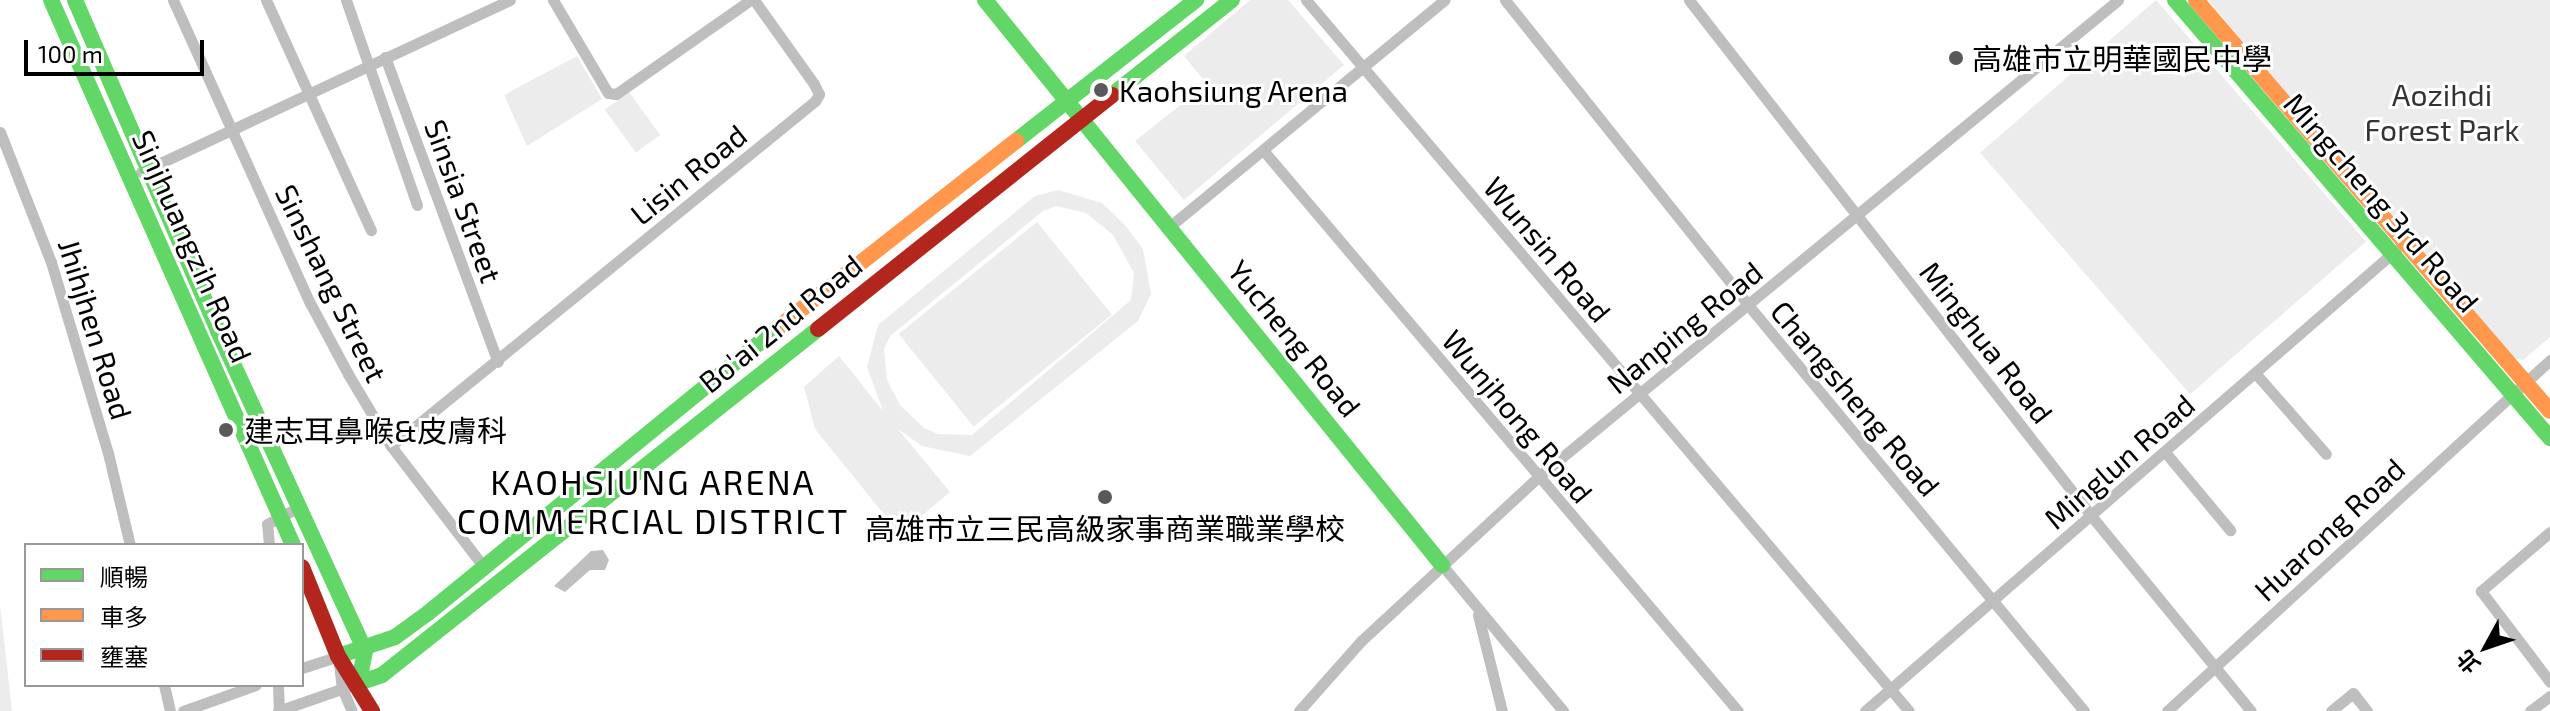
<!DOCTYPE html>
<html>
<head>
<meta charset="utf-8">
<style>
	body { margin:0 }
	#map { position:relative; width:2550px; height:711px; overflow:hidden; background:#fff; font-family:"Exo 2","Noto Sans TC",sans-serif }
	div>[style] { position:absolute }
	.green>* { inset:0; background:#ececec; transform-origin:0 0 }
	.water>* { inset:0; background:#bfbfbf }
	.street>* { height:11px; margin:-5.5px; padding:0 5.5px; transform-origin:5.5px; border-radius:5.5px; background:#bebebe }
	.fast>* { height:16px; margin:-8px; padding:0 8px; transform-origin:8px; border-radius:8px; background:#63d668 }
	.slow>* { height:16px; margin:-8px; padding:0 8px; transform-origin:8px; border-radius:8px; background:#ff974d }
	.jam>* { height:16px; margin:-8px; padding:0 8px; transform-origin:8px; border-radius:8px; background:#b3261e }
	.dots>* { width:22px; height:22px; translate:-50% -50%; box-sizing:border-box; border:4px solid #fff; border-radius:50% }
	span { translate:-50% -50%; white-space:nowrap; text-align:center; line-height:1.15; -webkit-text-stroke:6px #fff; paint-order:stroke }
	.poi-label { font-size:30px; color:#000 }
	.left { translate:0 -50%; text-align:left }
	.park-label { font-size:30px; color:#333 }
	.street-label { font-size:30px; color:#000 }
	.quarter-label { font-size:34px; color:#000; letter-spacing:2px }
	.legend { position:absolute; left:24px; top:543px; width:280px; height:144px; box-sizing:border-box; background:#fff; border:2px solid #999; margin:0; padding:10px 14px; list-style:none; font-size:24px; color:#000 }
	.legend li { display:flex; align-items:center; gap:16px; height:40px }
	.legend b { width:40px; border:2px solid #999 }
	.north { position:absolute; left:2446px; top:607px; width:80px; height:80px; -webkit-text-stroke:6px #fff; paint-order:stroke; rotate:230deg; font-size:22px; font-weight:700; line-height:32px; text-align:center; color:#000 }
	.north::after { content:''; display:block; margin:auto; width:28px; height:36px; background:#000; clip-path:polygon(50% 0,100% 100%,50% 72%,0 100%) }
	.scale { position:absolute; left:24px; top:40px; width:180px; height:36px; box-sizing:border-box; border:4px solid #000; border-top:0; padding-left:10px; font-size:24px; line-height:28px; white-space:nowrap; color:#000; -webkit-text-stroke:6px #fff; paint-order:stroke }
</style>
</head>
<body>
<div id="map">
	<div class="green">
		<div style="clip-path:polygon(1250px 0,1288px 0,1344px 65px,1184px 200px,1135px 141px,1207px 84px,1184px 56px)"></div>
		<div style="left:2156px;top:0;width:320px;height:233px;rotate:49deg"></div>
		<div style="clip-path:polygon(2208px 0,2550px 0,2550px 337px,2523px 360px,2508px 357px)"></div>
		<div style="clip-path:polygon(577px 56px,602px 99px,527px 146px,504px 95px)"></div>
		<div style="left:629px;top:92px;width:53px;height:30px;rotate:54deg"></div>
		<div style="clip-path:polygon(evenodd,1058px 190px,1102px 203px,1125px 225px,1143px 249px,1151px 294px,1138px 321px,970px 456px,922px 446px,898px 429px,950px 492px,900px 534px,815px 429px,804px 387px,839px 356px,883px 411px,867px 367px,878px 325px,1035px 196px,1058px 190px,1056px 206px,1086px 213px,1113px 235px,1134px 273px,1131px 300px,972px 435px,938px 434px,924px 428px,900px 405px,887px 380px,884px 349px,890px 336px,1043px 211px,1056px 206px)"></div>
		<div style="left:1037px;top:222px;width:119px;height:178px;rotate:51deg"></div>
		<div style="clip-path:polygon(0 605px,12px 711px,0 711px)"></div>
	</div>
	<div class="water">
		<div style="clip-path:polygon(603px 550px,609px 560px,605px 570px,590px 570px,565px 592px,554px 586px,591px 551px)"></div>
	</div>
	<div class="street">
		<div style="left:173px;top:0;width:333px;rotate:65.7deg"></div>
		<div style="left:310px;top:303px;width:81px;rotate:61.8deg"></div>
		<div style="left:348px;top:374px;width:84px;rotate:59.2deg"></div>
		<div style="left:391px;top:446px;width:151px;rotate:52.5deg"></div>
		<div style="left:266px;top:0;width:253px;rotate:65.5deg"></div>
		<div style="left:346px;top:0;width:217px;rotate:70.9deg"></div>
		<div style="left:553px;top:0;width:108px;rotate:59.4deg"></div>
		<div style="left:608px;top:93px;width:8px;rotate:7deg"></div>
		<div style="left:616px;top:94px;width:164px;rotate:-35deg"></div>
		<div style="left:1306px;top:0;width:932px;rotate:49.7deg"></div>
		<div style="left:1505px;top:0;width:391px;rotate:51.4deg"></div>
		<div style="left:1749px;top:306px;width:526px;rotate:50.4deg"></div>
		<div style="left:1689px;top:0;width:657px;rotate:52.05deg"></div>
		<div style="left:2093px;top:518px;width:249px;rotate:50.7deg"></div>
		<div style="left:385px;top:57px;width:325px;rotate:69.7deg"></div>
		<div style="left:0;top:132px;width:140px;rotate:68.6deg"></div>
		<div style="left:51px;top:262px;width:199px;rotate:73.4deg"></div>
		<div style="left:108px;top:453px;width:95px;rotate:76.6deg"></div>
		<div style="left:1263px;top:150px;width:735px;rotate:49.75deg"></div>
		<div style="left:141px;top:172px;width:407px;rotate:-25deg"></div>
		<div style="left:1169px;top:227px;width:357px;rotate:-39.5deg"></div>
		<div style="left:2256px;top:374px;width:106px;rotate:48.8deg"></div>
		<div style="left:391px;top:446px;width:547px;rotate:-39.13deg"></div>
		<div style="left:815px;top:101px;width:8px;rotate:-60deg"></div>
		<div style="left:819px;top:94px;width:11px;rotate:-117deg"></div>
		<div style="left:814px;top:84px;width:103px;rotate:-125.5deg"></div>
		<div style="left:2165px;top:452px;width:102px;rotate:50.2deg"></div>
		<div style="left:2550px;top:532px;width:91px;rotate:139.5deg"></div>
		<div style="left:2481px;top:591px;width:114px;rotate:52.8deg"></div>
		<div style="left:269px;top:545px;width:21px;rotate:-95deg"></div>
		<div style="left:267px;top:524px;width:34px;rotate:-28deg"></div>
		<div style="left:1442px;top:565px;width:190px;rotate:50.3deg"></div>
		<div style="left:1478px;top:615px;width:99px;rotate:76deg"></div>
		<div style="left:302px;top:668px;width:38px;rotate:-18deg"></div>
		<div style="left:338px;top:656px;width:32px;rotate:83deg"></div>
		<div style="left:342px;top:688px;width:25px;rotate:67deg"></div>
		<div style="left:164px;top:685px;width:27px;rotate:77deg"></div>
		<div style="left:278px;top:685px;width:26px;rotate:88deg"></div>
		<div style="left:183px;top:711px;width:77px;rotate:-19.6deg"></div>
		<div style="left:278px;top:711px;width:73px;rotate:-19.2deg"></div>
		<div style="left:1299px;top:711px;width:94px;rotate:-48.5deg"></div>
		<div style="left:1361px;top:641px;width:241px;rotate:-42.8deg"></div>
		<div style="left:1538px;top:477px;width:751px;rotate:-39.43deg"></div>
		<div style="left:1865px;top:711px;width:703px;rotate:-40.96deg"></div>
		<div style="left:2167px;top:711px;width:520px;rotate:-42.5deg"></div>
		<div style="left:2331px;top:711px;width:28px;rotate:-39deg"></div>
		<div style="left:2353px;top:693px;width:23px;rotate:52deg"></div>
		<div style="left:2530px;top:711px;width:25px;rotate:-37deg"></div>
	</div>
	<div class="fast">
		<div style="left:51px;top:0;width:596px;rotate:66.06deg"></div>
		<div style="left:75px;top:0;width:361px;rotate:66.6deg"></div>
		<div style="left:218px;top:331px;width:352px;rotate:65.3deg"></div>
		<div style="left:365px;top:651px;width:33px;rotate:101deg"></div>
		<div style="left:985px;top:0;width:727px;rotate:51.03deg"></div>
		<div style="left:2175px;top:0;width:577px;rotate:49.43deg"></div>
		<div style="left:1112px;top:95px;width:153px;rotate:-38.4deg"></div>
		<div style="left:1016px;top:141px;width:229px;rotate:-38.1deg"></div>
		<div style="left:338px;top:656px;width:60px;rotate:-18.4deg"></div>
		<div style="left:395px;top:637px;width:41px;rotate:-36deg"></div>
		<div style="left:428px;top:613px;width:454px;rotate:-39.2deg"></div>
		<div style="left:359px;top:683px;width:24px;rotate:-19deg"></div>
		<div style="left:382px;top:675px;width:557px;rotate:-38.43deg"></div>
	</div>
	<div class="slow">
		<div style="left:2196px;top:0;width:542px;rotate:49.26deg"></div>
		<div style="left:780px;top:326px;width:300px;rotate:-38.1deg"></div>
	</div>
	<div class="jam">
		<div style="left:818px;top:329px;width:376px;rotate:-38.5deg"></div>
		<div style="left:302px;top:567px;width:96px;rotate:68deg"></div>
		<div style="left:338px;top:656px;width:65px;rotate:58.3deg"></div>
	</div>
	<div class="dots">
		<div style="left:1956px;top:58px;background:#595959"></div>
		<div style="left:1101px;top:90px;background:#595959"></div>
		<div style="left:226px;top:430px;background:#595959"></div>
		<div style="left:1105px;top:497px;background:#595959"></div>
	</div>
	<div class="poi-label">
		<span class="left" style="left:1972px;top:58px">高雄市立明華國民中學</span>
		<span class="left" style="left:1119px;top:90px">Kaohsiung Arena</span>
		<span class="left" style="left:244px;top:430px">建志耳鼻喉&amp;皮膚科</span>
		<span style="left:1105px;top:528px">高雄市立三民高級家事商業職業學校</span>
	</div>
	<div class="park-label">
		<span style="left:2442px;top:111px">Aozihdi<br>Forest Park</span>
	</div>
	<div class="street-label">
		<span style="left:688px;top:174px;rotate:-39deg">Lisin Road</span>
		<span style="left:464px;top:201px;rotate:70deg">Sinsia Street</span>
		<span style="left:2382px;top:202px;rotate:49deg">Mingcheng 3rd Road</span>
		<span style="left:193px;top:246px;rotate:66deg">Sinjhuangzih Road</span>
		<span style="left:1548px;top:249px;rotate:50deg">Wunsin Road</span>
		<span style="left:332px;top:283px;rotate:64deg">Sinshang Street</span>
		<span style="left:780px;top:323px;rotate:-39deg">Bo'ai 2nd Road</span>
		<span style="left:1684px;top:327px;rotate:-39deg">Nanping Road</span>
		<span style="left:96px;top:329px;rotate:73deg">Jhihjhen Road</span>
		<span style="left:1295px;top:338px;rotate:51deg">Yucheng Road</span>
		<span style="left:1987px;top:342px;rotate:52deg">Minghua Road</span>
		<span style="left:1856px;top:398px;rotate:50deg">Changsheng Road</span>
		<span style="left:1518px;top:416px;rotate:50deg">Wunjhong Road</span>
		<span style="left:2119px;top:461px;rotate:-41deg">Minglun Road</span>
		<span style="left:2329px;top:529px;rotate:-43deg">Huarong Road</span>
	</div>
	<div class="quarter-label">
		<span style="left:653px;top:501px">KAOHSIUNG ARENA<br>COMMERCIAL DISTRICT</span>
	</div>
	<ul class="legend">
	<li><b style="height:10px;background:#63d668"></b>順暢</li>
	<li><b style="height:10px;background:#ff974d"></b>車多</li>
	<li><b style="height:10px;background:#b3261e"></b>壅塞</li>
	</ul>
	<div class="north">北</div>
	<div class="scale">100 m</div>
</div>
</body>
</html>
